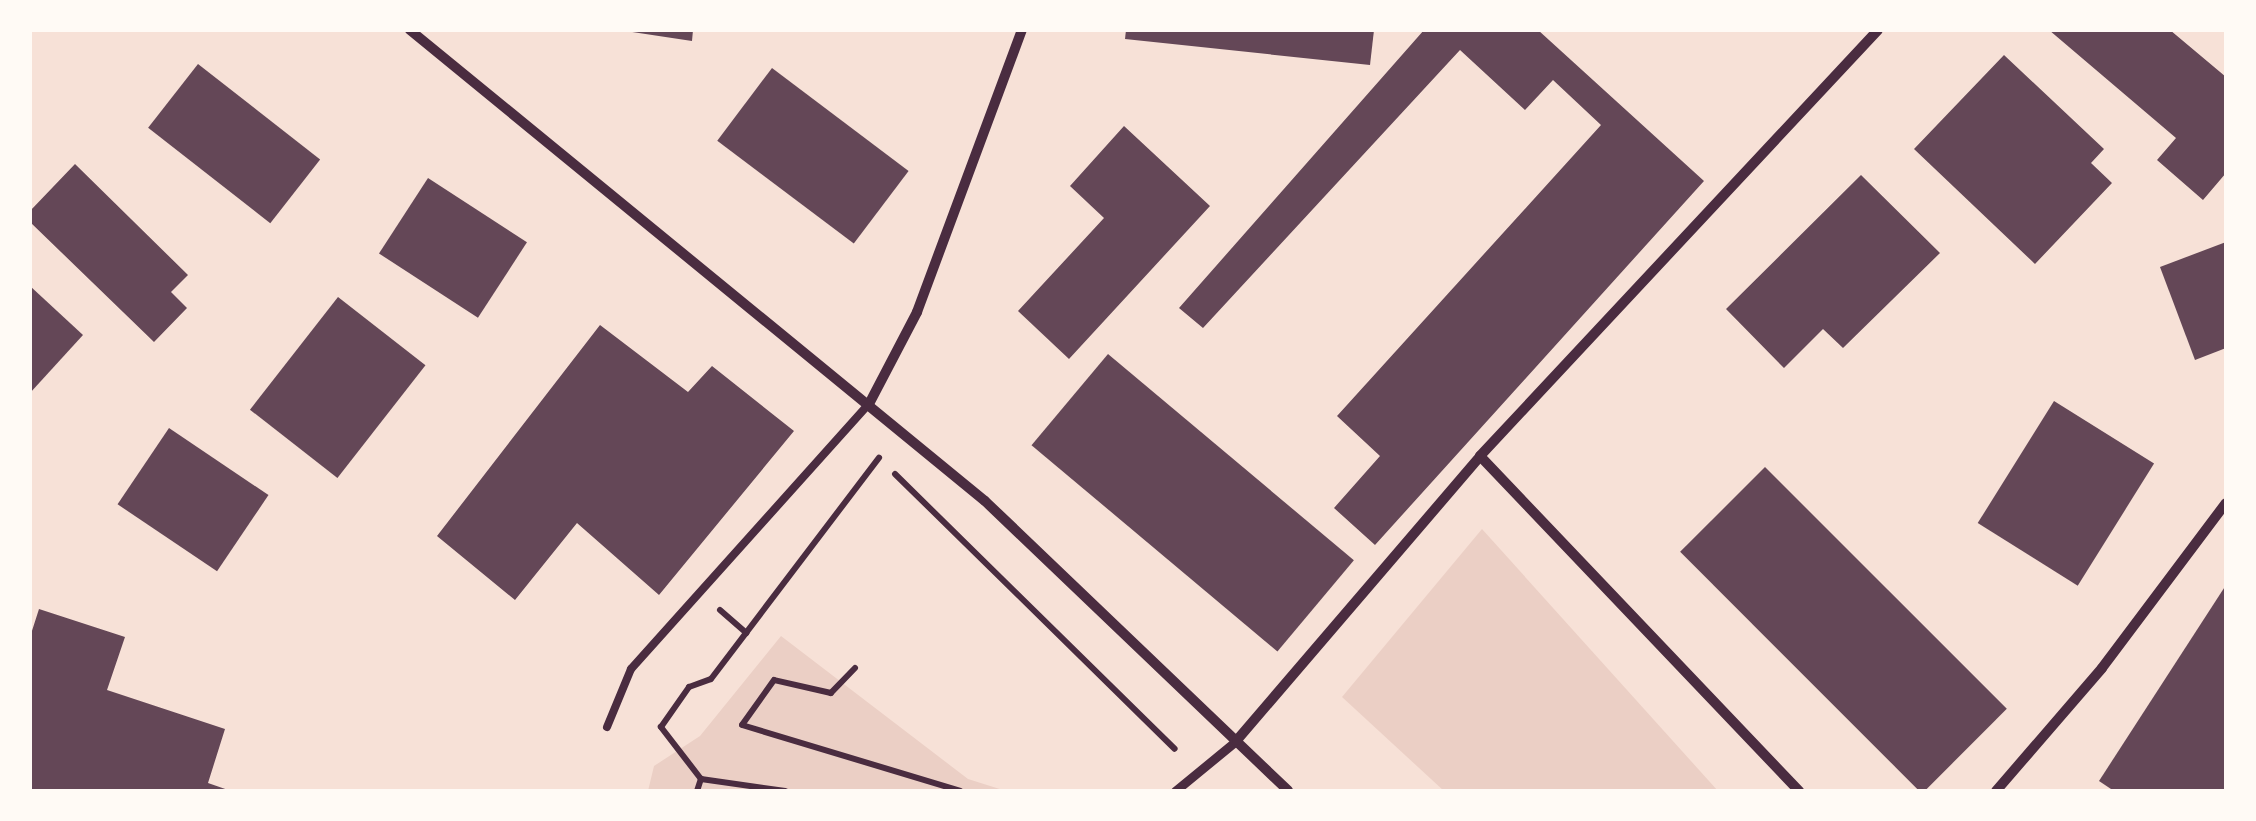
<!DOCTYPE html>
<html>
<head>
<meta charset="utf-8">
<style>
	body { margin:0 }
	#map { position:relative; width:2256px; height:821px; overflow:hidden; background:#f7e1d7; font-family:"Public Sans",sans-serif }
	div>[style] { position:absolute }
	.green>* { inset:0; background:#ebcfc5 }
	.building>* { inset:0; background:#644757; transform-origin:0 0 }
	.path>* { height:6px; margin:-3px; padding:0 3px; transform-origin:3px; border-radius:3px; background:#4a2c40 }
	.service>* { height:8px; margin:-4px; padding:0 4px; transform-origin:4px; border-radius:4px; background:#4a2c40 }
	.pedestrian>* { height:9px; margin:-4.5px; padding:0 4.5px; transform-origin:4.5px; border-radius:4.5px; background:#4a2c40 }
	.minor>* { height:10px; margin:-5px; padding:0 5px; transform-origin:5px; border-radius:5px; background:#4a2c40 }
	span { translate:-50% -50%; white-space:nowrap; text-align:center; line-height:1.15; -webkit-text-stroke:8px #fffaf5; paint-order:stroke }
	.frame { position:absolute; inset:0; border:32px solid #fffaf5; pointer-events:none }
</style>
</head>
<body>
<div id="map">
	<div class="green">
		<div style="clip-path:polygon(1482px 529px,1718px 791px,1444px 791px,1342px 697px)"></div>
		<div style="clip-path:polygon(781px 636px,968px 779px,1006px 791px,648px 791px,654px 766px,700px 736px)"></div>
	</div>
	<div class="building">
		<div style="clip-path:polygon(619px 30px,693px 30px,692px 41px)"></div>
		<div style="clip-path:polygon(1126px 30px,1374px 30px,1370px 65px,1125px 39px)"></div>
		<div style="clip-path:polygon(1424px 30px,1538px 30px,1704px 181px,1375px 545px,1334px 508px,1380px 456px,1337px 416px,1601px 125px,1553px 80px,1525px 110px,1460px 50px,1203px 328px,1179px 308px)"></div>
		<div style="clip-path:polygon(2049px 30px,2170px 30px,2226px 77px,2226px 173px,2203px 200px,2157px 160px,2176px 138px)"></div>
		<div style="clip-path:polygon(2004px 55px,2104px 149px,2091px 163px,2112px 183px,2035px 264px,1914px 149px)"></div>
		<div style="left:198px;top:64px;width:155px;height:81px;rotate:38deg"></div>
		<div style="left:772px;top:68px;width:171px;height:91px;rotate:37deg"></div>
		<div style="clip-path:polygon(1124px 126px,1210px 206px,1069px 359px,1018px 311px,1104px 218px,1070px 186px)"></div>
		<div style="clip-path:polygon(75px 164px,188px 275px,171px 292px,187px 308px,154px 342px,30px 222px,30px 211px)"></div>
		<div style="clip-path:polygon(1861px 175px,1940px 253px,1843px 348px,1823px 329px,1784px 368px,1726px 309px)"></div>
		<div style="left:428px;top:178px;width:118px;height:90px;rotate:33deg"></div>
		<div style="clip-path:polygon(2226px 242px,2226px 348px,2195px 360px,2160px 267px)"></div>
		<div style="clip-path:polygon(30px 286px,83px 335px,30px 393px)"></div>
		<div style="left:338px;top:297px;width:111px;height:143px;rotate:38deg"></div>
		<div style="clip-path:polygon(600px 325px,688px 392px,712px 366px,794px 431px,659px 595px,577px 523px,515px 600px,437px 536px)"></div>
		<div style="left:1108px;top:354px;width:321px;height:119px;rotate:40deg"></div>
		<div style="left:2054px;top:401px;width:118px;height:144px;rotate:32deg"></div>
		<div style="left:169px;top:428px;width:120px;height:92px;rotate:34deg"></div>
		<div style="left:1765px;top:467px;width:342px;height:120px;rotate:45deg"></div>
		<div style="clip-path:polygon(2226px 585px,2226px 791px,2114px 791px,2099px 781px)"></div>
		<div style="clip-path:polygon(39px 609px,125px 637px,107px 690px,225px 729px,208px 783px,231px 791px,30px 791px,30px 637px)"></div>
	</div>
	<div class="path">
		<div style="left:895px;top:474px;width:392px;rotate:44.5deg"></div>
		<div style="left:720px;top:610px;width:35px;rotate:41deg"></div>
		<div style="left:855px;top:668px;width:35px;rotate:134deg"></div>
		<div style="left:831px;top:693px;width:58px;rotate:-167.2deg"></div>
		<div style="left:774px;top:680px;width:55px;rotate:125.4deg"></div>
		<div style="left:742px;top:725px;width:228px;rotate:16.8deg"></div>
		<div style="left:701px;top:779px;width:66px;rotate:-127.6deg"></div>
		<div style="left:661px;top:727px;width:49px;rotate:-55deg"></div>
		<div style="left:689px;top:687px;width:23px;rotate:-20deg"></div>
		<div style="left:711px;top:679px;width:278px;rotate:-52.8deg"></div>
		<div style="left:697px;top:791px;width:13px;rotate:-72deg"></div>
		<div style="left:701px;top:779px;width:85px;rotate:8.1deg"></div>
	</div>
	<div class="service">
		<div style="left:607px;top:727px;width:63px;rotate:-67.5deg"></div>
		<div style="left:631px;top:669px;width:356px;rotate:-48.1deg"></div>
	</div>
	<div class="pedestrian">
		<div style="left:1175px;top:791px;width:80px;rotate:-39.4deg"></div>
	</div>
	<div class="minor">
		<div style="left:410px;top:30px;width:743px;rotate:39.32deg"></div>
		<div style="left:985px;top:501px;width:419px;rotate:43.7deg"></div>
		<div style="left:869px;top:404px;width:104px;rotate:-62.4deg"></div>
		<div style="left:917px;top:312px;width:301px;rotate:-69.6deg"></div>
		<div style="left:1480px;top:456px;width:463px;rotate:46.4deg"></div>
		<div style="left:1237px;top:740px;width:374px;rotate:-49.4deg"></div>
		<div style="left:1480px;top:456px;width:583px;rotate:-46.95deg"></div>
		<div style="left:1996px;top:791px;width:162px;rotate:-49.2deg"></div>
		<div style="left:2102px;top:668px;width:206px;rotate:-53.1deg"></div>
	</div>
	<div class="frame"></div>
</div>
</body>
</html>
